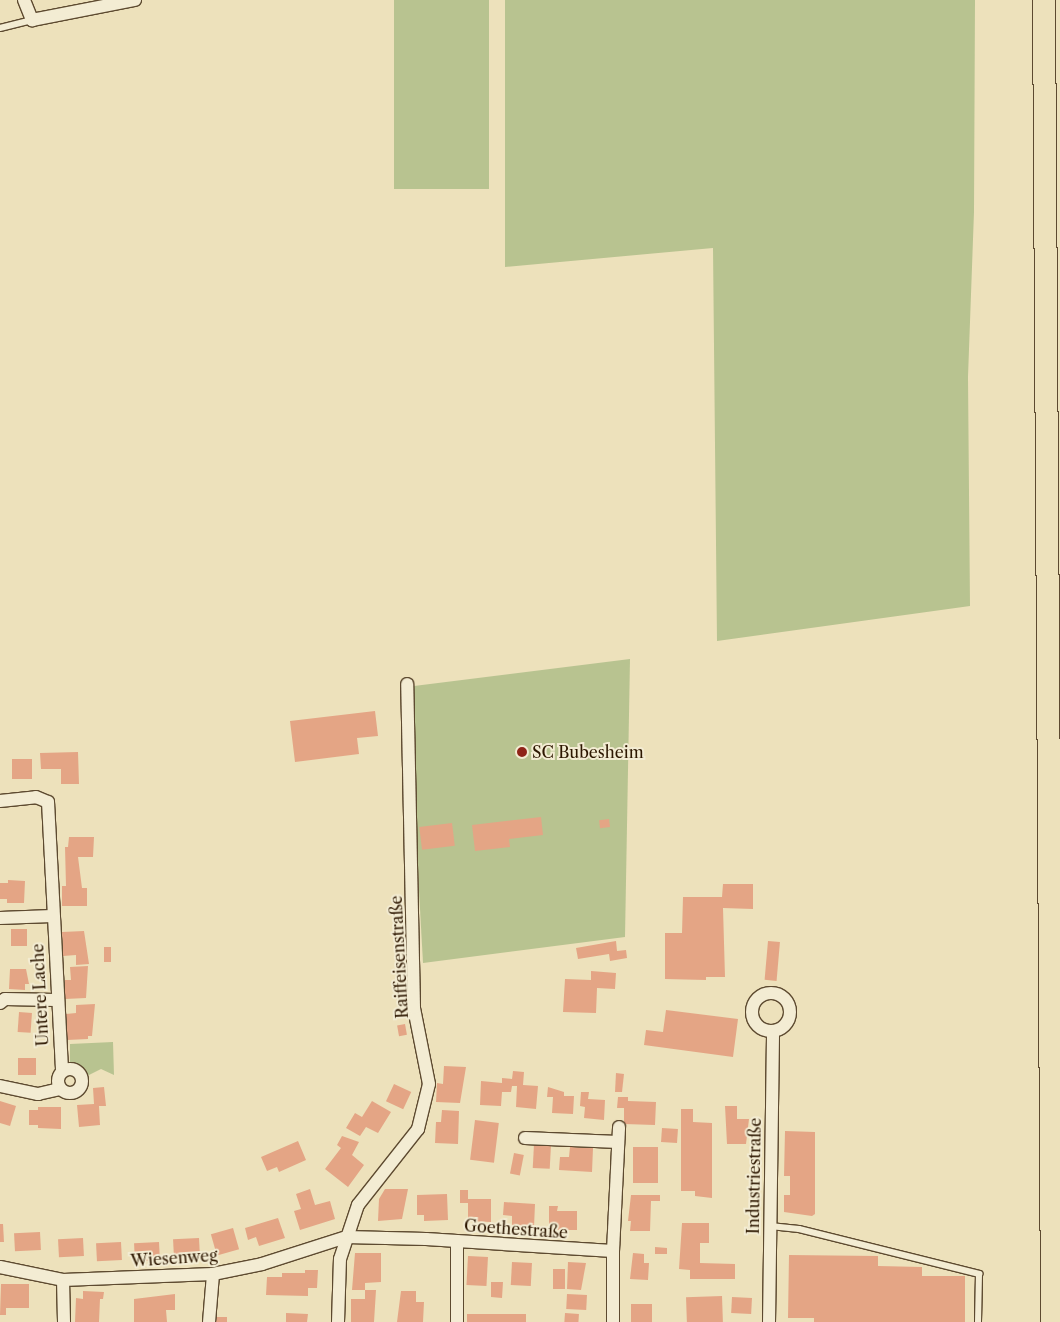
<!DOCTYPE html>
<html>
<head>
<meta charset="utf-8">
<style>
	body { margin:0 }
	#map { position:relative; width:1060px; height:1322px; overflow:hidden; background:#ede1bb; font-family:"Libre Caslon Text",serif }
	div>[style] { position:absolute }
	.green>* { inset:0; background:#b8c390; transform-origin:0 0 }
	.building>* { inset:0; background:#e4a585; transform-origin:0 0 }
	.roads { filter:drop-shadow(1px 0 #5d4a30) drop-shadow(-1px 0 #5d4a30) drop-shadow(0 1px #5d4a30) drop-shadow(0 -1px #5d4a30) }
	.lane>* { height:6px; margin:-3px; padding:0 3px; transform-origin:3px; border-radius:3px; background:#f3ecd3 }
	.street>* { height:12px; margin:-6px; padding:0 6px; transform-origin:6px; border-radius:6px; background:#f3ecd3 }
	.street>.ring { margin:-6px; padding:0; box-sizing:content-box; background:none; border:12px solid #f3ecd3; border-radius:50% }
	.highway>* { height:22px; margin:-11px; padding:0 11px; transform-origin:11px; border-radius:11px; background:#ede1bb }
	.dots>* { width:14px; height:14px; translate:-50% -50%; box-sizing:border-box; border:2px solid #f3ecd3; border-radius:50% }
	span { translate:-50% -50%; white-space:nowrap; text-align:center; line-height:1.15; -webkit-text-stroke:4px #f3ecd3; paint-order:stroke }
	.poi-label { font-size:16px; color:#2d1701 }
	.left { translate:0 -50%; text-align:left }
	.street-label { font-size:16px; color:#2d1701 }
</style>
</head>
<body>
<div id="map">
	<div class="green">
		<div style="left:394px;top:0;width:95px;height:189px"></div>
		<div style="clip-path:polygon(505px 0,975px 0,974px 212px,968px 377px,970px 606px,717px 641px,713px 248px,505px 267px)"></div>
		<div style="clip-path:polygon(630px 659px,625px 937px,423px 963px,415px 819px,414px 686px)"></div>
		<div style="clip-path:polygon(113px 1042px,114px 1075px,101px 1069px,85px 1077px,77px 1066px,70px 1063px,70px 1044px)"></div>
	</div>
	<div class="building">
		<div style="clip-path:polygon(375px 711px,378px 736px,357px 738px,359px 754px,295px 762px,290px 721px)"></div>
		<div style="clip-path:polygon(78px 752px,79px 784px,61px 784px,61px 769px,41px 769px,40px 753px)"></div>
		<div style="left:12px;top:759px;width:20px;height:20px"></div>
		<div style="clip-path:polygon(541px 817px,543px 835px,509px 839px,510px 847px,475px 851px,472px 825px)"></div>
		<div style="left:609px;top:819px;width:8px;height:10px;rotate:83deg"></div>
		<div style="left:452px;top:823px;width:23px;height:33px;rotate:83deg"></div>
		<div style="clip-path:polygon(69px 837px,94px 837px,93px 857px,78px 857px,82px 888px,87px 888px,87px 906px,62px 906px,62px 886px,66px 886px,65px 847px,68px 847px)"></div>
		<div style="clip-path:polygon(8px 880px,25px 881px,24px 903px,7px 903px,7px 899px,0 899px,0 883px,8px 883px)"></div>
		<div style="clip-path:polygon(723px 884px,753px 884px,753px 909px,723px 908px,725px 977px,706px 977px,706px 980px,665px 979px,665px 933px,682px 933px,683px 897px,722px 897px)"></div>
		<div style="left:11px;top:929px;width:16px;height:17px"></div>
		<div style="clip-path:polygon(84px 931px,89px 964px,76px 965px,76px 955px,63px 956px,62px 932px)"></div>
		<div style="clip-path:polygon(616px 941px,617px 951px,626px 950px,627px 958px,610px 961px,609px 954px,578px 959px,576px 948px)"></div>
		<div style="left:768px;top:941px;width:12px;height:39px;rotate:5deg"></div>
		<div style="left:104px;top:947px;width:7px;height:15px"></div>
		<div style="clip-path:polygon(88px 966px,86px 998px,65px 999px,65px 980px,71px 980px,70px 967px)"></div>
		<div style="clip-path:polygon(10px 969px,26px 969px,29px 984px,25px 984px,25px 990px,9px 989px)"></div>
		<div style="clip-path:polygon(591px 971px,616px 973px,615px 989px,597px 988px,596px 1013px,563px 1012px,565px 979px,591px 980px)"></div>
		<div style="clip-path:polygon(95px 1004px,92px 1036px,88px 1036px,88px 1039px,67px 1040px,66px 1014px,76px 1013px,76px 1005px)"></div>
		<div style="clip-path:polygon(666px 1010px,738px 1019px,733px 1057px,644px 1045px,646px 1030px,663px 1032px)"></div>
		<div style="left:19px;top:1012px;width:13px;height:20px;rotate:4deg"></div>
		<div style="left:405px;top:1024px;width:11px;height:8px;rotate:80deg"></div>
		<div style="left:18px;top:1058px;width:18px;height:17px"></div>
		<div style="clip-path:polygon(444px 1066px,466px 1067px,460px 1103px,436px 1102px,437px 1083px,443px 1084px)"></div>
		<div style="clip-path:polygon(513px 1071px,524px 1072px,523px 1085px,538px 1086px,536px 1109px,516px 1107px,517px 1086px,512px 1086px,511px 1092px,502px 1092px,501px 1106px,480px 1105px,481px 1081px,502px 1083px,502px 1078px,512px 1079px)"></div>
		<div style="clip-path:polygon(616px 1073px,624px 1074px,622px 1092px,615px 1092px)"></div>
		<div style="left:394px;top:1084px;width:19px;height:19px;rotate:25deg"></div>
		<div style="clip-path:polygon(104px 1087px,106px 1106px,99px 1106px,100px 1125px,79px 1127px,77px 1105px,94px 1104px,93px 1088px)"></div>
		<div style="clip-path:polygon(548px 1087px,564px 1092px,564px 1096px,574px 1096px,573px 1114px,552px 1113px,553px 1097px,547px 1097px)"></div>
		<div style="clip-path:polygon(581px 1092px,589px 1092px,588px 1099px,605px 1100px,604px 1120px,584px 1118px,585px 1107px,580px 1106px)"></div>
		<div style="clip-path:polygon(618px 1097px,628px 1097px,628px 1101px,656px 1102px,655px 1125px,624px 1124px,624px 1108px,617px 1108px)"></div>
		<div style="clip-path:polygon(0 1101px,16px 1106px,10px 1126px,0 1123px)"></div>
		<div style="clip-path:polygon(372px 1101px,391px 1112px,378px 1133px,366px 1127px,360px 1136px,346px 1128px,355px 1113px,362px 1117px)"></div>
		<div style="clip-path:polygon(725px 1106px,737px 1106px,737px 1119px,749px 1119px,746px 1144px,727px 1144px)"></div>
		<div style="clip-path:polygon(38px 1107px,61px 1107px,61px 1129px,38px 1128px,38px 1125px,29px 1125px,29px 1110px,38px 1110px)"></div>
		<div style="clip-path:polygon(681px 1109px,693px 1109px,693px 1122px,712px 1123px,712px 1198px,695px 1196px,695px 1191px,681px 1191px)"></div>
		<div style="clip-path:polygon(442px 1110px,459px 1111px,458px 1144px,435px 1143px,436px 1122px,441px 1122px)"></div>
		<div style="left:475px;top:1120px;width:24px;height:40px;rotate:7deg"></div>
		<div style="left:662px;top:1128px;width:16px;height:14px;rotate:4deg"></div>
		<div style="clip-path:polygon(785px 1131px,815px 1132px,815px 1214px,812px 1216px,784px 1212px,784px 1195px,790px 1195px,790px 1176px,784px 1176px)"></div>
		<div style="clip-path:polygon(342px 1136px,359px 1142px,352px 1155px,364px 1165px,348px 1187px,325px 1169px,341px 1148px,337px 1145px)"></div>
		<div style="clip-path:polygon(298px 1141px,306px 1160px,279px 1172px,277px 1167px,267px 1171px,261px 1157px)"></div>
		<div style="left:534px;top:1144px;width:17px;height:24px;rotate:3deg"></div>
		<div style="clip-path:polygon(570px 1147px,593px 1148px,592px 1172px,559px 1170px,560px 1157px,569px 1157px)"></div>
		<div style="left:633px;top:1147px;width:25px;height:36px"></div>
		<div style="left:514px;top:1153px;width:10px;height:21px;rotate:11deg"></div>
		<div style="clip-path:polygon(310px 1189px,315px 1205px,330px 1201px,335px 1219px,300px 1230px,294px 1211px,301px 1209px,296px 1194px)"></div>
		<div style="clip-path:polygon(385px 1189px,408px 1189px,402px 1219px,378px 1221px,379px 1199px)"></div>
		<div style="clip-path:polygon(460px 1190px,468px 1190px,468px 1199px,491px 1199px,491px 1222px,468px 1221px,468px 1203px,460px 1203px)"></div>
		<div style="clip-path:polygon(447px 1194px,448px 1220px,424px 1221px,424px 1215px,417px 1215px,417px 1195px)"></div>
		<div style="clip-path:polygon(631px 1195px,660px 1195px,660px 1201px,651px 1201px,650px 1231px,630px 1231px,631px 1221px,628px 1221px)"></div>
		<div style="clip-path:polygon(504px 1202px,535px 1204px,534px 1227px,512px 1225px,512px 1216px,503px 1215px)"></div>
		<div style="clip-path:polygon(549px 1206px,558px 1206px,557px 1211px,577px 1211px,577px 1230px,556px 1230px,556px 1224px,549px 1224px)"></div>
		<div style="clip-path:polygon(278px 1218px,285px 1238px,259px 1246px,256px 1237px,248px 1240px,245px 1228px)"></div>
		<div style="clip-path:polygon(682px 1223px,709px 1223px,709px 1243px,700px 1243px,700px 1263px,735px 1264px,735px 1279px,690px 1279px,690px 1270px,679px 1269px)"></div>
		<div style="clip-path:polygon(0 1224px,3px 1224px,4px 1242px,0 1242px)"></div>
		<div style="left:233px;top:1228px;width:22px;height:23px;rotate:74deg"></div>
		<div style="left:40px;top:1232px;width:18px;height:26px;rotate:87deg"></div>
		<div style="left:83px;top:1238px;width:18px;height:25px;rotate:87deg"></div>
		<div style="left:199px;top:1238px;width:18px;height:26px;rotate:87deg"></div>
		<div style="left:121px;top:1242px;width:18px;height:25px;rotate:87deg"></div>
		<div style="left:159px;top:1242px;width:18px;height:25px;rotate:87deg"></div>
		<div style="clip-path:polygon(655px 1247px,667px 1248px,667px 1254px,655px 1254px)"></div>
		<div style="clip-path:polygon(355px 1253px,381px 1253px,381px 1282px,365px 1283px,365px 1290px,352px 1290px)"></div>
		<div style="clip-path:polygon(633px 1253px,644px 1254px,644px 1263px,649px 1263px,648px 1280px,630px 1279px)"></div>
		<div style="clip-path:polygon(789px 1255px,878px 1256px,878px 1266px,922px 1267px,922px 1276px,965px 1276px,965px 1322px,814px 1322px,814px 1318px,788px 1318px)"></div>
		<div style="left:468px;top:1256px;width:20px;height:29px;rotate:3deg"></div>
		<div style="left:512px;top:1262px;width:20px;height:23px;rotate:3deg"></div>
		<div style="clip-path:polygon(568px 1262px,586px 1263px,581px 1290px,567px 1289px)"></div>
		<div style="left:553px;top:1269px;width:12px;height:20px"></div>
		<div style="clip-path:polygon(305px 1270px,318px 1270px,317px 1288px,308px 1288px,308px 1296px,266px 1295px,267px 1277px,282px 1277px,282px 1273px,305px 1273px)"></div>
		<div style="clip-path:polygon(491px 1282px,503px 1282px,502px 1298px,491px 1297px)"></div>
		<div style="clip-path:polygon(1px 1284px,29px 1284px,29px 1308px,6px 1308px,6px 1315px,0 1315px)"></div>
		<div style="clip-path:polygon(365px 1290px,376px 1290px,374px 1322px,351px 1322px,351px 1299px,365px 1299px)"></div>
		<div style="clip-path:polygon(83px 1291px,104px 1292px,103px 1299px,100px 1299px,99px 1322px,75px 1322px,76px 1298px,83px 1299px)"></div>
		<div style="clip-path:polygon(401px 1291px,416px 1291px,416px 1302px,424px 1302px,423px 1322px,397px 1322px)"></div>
		<div style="clip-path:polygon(175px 1294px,175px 1310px,166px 1310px,167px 1322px,134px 1322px,134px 1299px)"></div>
		<div style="left:567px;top:1294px;width:20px;height:15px;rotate:3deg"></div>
		<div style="left:722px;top:1296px;width:26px;height:36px;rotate:88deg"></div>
		<div style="left:732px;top:1297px;width:20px;height:16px;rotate:3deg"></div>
		<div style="left:652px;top:1304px;width:18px;height:21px;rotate:90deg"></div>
		<div style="clip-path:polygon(286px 1313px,308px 1314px,307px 1322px,286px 1322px)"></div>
		<div style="left:565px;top:1313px;width:14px;height:9px;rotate:4deg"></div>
		<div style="left:467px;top:1314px;width:59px;height:8px"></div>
		<div style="left:216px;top:1317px;width:11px;height:5px"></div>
	</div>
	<div class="roads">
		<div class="lane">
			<div style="left:0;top:28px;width:33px;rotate:-14deg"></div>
			<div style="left:770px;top:1226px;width:29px;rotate:6deg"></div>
			<div style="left:799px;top:1229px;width:186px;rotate:14deg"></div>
			<div style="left:979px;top:1274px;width:48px;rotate:91.2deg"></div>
		</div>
		<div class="street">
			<div style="left:24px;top:0;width:22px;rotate:68deg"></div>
			<div style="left:32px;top:20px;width:105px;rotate:-11deg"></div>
			<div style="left:0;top:801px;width:36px;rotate:-6deg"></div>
			<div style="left:36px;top:797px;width:13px;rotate:23deg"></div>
			<div style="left:48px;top:802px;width:270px;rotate:87deg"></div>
			<div style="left:0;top:918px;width:52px;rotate:-2.2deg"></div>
			<div class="ring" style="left:752px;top:993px;width:26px;height:26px"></div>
			<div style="left:0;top:1003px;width:6px;rotate:-39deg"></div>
			<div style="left:5px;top:999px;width:51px;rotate:1.1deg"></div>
			<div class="ring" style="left:58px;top:1069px;width:12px;height:12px"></div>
			<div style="left:0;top:1086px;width:39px;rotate:12deg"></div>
			<div style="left:38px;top:1094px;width:23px;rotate:-13deg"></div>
			<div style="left:525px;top:1138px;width:93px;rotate:2.5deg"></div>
			<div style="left:613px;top:1251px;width:124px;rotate:-87.2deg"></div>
			<div style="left:0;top:1267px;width:64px;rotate:11.7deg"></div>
			<div style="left:63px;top:1280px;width:150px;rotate:-2.3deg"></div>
			<div style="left:213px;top:1274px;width:50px;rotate:-11.5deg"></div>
			<div style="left:262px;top:1264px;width:88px;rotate:-17.8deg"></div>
			<div style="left:346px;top:1237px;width:80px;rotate:1.4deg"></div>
			<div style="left:426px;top:1239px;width:187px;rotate:3.7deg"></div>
			<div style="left:613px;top:1251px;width:71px;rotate:90deg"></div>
			<div style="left:63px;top:1280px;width:42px;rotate:88.6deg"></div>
			<div style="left:209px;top:1322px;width:48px;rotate:-85.2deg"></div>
			<div style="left:338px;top:1322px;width:63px;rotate:-88.2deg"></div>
			<div style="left:340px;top:1259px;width:57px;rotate:-71.6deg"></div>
			<div style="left:358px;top:1205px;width:97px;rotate:-51.7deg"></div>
			<div style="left:418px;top:1129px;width:46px;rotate:-76.3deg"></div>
			<div style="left:429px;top:1084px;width:77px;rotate:-101.2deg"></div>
			<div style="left:414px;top:1008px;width:324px;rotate:-91.2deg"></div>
			<div style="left:457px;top:1322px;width:81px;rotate:-90deg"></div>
			<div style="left:769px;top:1322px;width:291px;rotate:-89.2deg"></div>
		</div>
		<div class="highway">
			<div style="left:1044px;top:0;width:1322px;rotate:89.65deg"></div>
		</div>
	</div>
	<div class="dots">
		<div style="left:522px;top:752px;background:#8f2418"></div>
	</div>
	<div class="poi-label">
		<span class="left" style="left:532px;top:752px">SC Bubesheim</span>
	</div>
	<div class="street-label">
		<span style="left:399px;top:957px;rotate:-93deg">Raiffeisenstraße</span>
		<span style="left:40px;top:995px;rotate:-93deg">Untere Lache</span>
		<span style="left:754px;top:1176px;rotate:-89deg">Industriestraße</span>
		<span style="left:516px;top:1229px;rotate:4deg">Goethestraße</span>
		<span style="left:174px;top:1258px;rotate:-4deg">Wiesenweg</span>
	</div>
</div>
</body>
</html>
